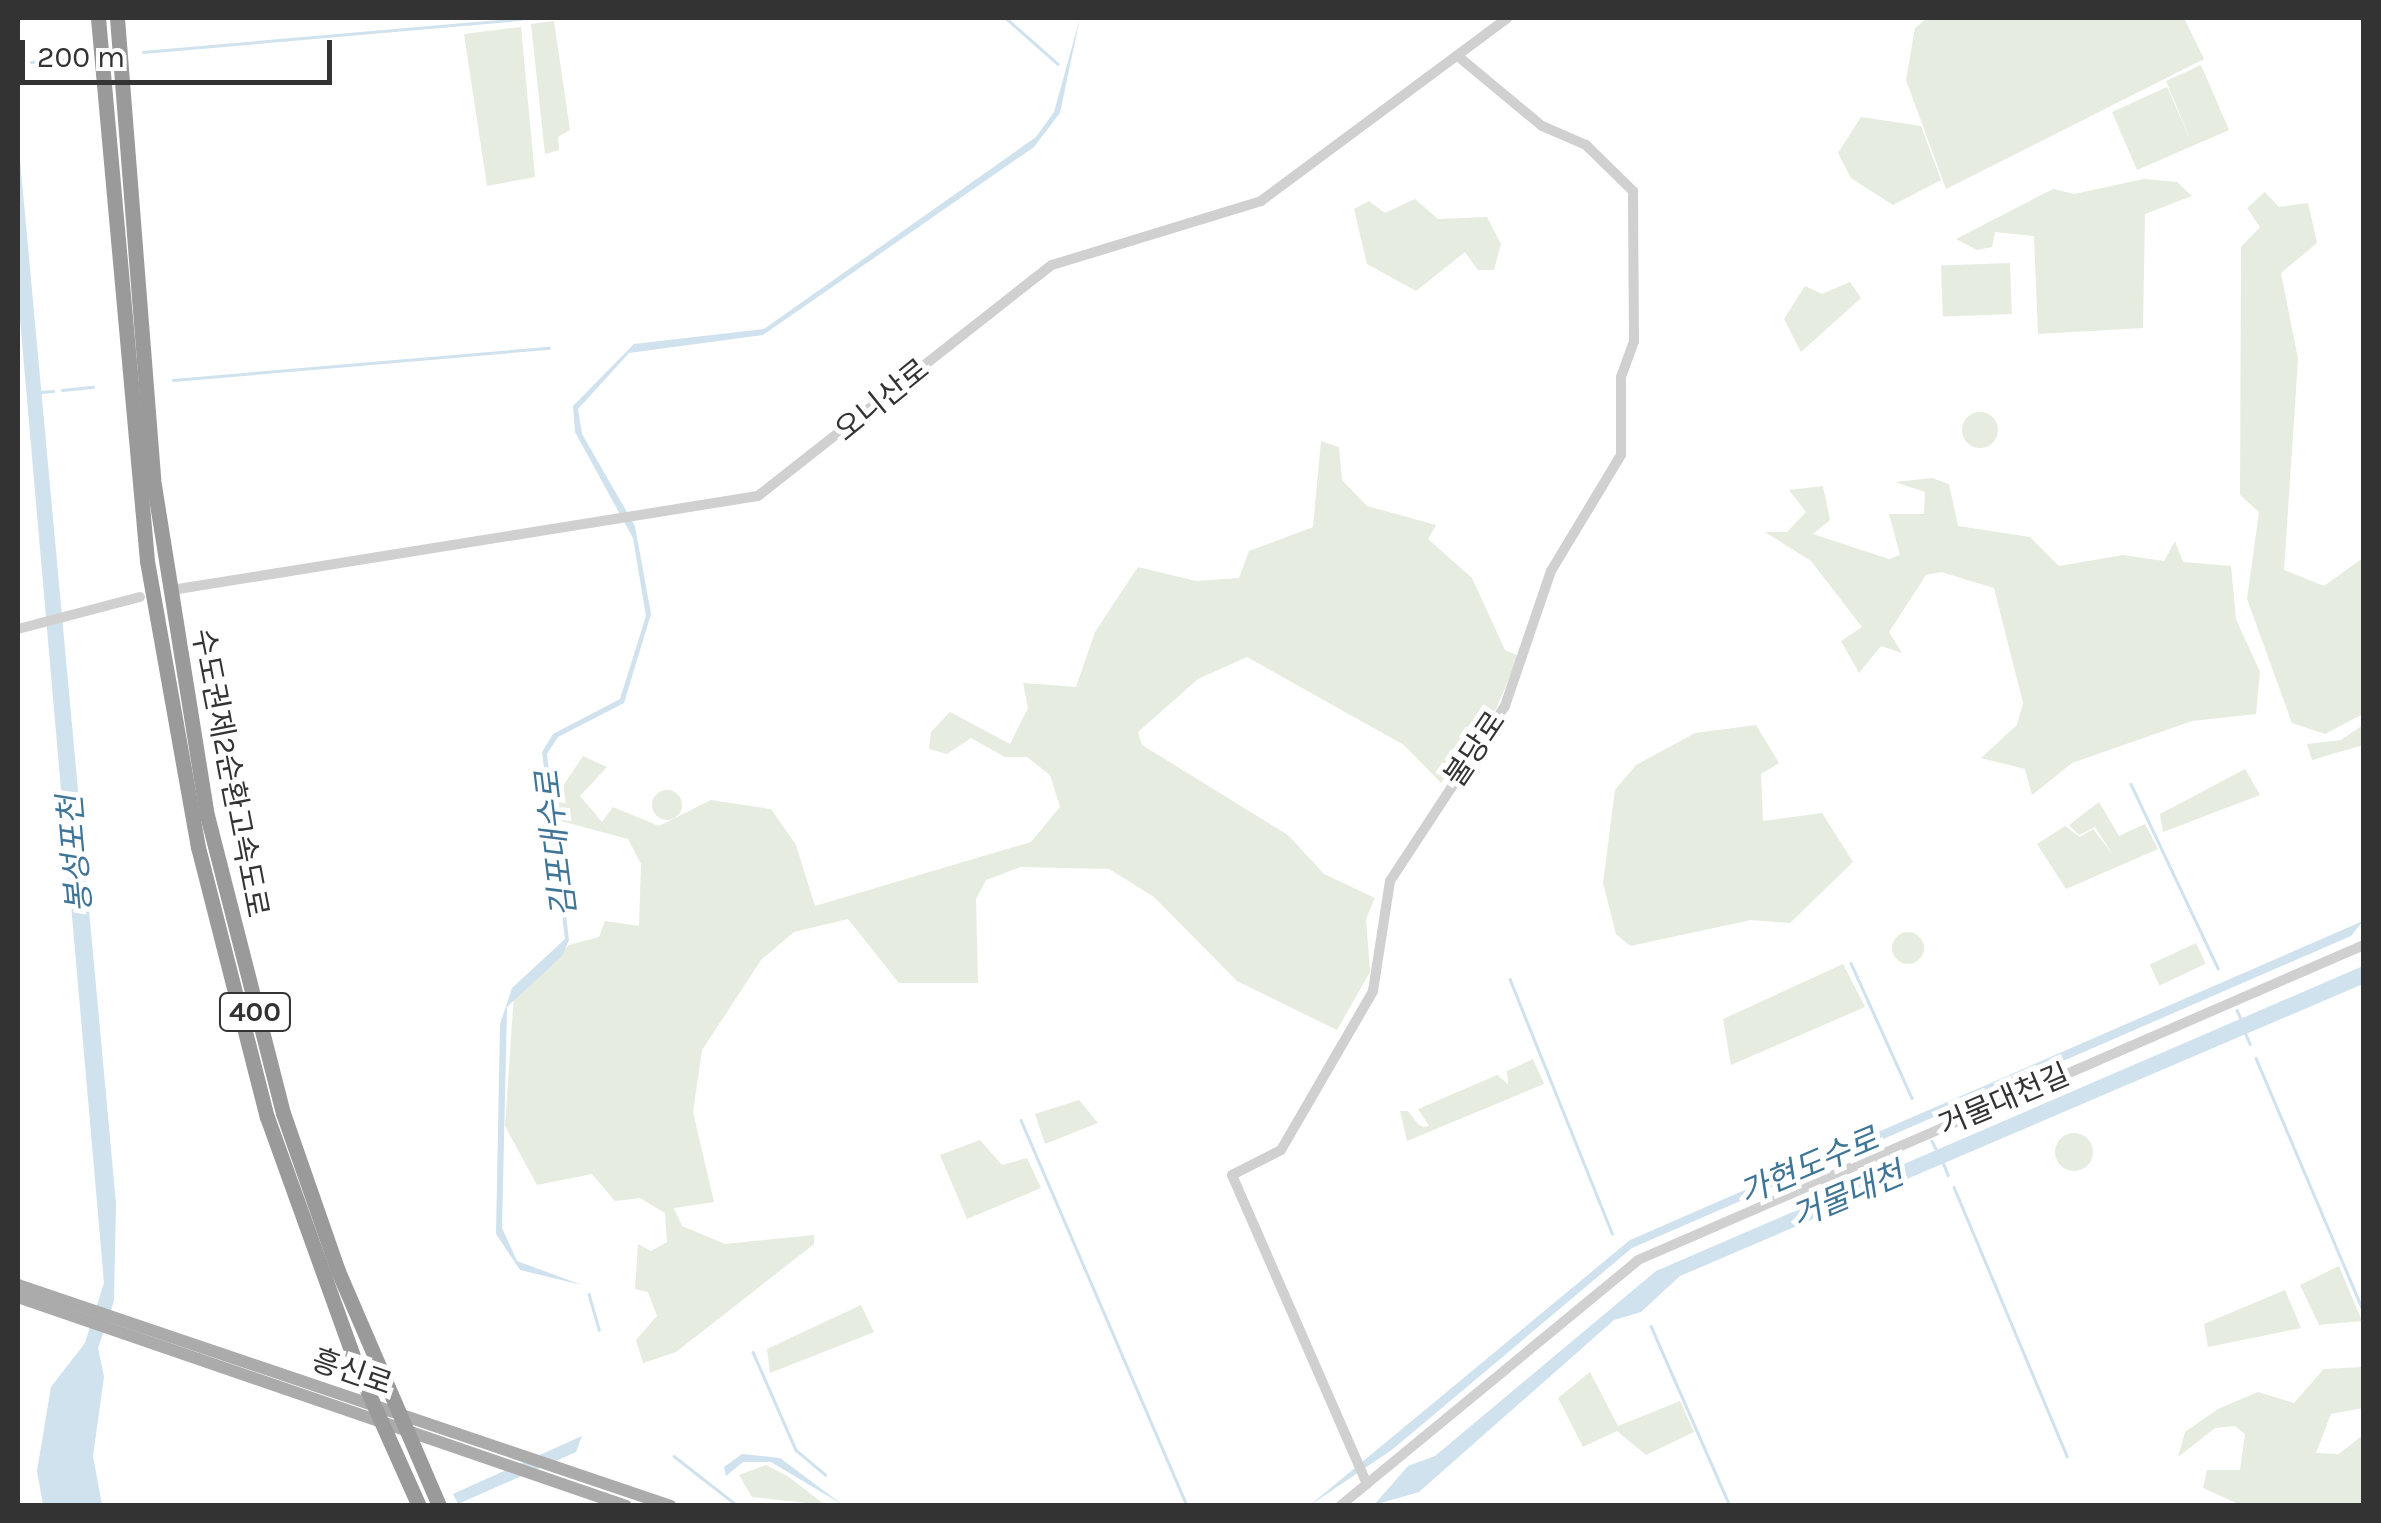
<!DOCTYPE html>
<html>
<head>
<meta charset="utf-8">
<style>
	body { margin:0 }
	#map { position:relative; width:2381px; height:1523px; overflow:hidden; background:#fff; font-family:Karla,"Noto Sans KR",sans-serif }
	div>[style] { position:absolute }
	.green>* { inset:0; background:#e6ecdf; transform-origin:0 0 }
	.round { border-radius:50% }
	.water>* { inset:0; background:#cfe2ee }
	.stream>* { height:2.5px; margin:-1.25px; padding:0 1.25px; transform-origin:1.25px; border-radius:1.25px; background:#cfe2ee }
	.minor>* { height:10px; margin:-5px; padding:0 5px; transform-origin:5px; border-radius:5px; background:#d0d0d0 }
	.major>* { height:12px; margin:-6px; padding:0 6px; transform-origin:6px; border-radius:6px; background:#ababab }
	.highway>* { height:15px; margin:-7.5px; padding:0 7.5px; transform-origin:7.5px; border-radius:7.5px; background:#9a9a9a }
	span { translate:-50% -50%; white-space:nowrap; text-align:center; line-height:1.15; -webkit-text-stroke:10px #fff; paint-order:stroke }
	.shield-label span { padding:2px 8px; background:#fff; border:2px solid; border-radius:8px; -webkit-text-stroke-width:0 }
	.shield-label { font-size:28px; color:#333; font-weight:700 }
	.street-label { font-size:30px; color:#333 }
	.water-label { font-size:32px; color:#3f7597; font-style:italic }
	.frame { position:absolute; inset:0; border:20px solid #333; pointer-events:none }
	.scale { position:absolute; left:20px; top:40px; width:312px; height:45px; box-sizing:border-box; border:5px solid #333; border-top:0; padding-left:12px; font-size:30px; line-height:35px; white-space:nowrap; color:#333; -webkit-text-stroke:8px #fff; paint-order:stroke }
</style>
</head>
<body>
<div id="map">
	<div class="green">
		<div style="clip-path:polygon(1927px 18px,2184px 18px,2204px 59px,1946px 189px,1906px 80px,1915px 28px)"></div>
		<div style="clip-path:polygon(554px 21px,570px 130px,558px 137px,559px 150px,545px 154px,531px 24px)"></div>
		<div style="clip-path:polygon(521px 27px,535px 177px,487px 186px,464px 34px)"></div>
		<div style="clip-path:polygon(2201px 65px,2229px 130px,2137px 170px,2112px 112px,2167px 87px,2191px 141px,2166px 81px)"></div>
		<div style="clip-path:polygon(1861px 117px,1921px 126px,1941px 180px,1893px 205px,1851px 178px,1838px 153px)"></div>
		<div style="clip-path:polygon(2144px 179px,2177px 182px,2192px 196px,2145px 214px,2143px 328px,2038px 334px,2034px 236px,1995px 232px,1992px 247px,1977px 250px,1956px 239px,2053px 189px,2074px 194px)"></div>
		<div style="clip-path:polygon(2265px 192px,2279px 207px,2308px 203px,2317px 243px,2281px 273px,2298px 359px,2284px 570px,2324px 586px,2363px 558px,2363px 714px,2325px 734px,2292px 723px,2247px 599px,2259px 512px,2240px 495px,2241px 247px,2260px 227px,2247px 208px)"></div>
		<div style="clip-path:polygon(1415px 199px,1438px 219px,1487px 217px,1501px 244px,1494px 270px,1478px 270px,1465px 252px,1416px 291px,1367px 264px,1354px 209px,1369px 201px,1385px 213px)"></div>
		<div style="left:2010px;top:263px;width:51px;height:69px;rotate:88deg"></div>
		<div style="clip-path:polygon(1850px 282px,1861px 298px,1801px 352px,1784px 319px,1805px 286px,1822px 294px)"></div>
		<div class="round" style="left:1962px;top:412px;width:36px;height:36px"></div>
		<div style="clip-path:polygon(1321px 441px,1339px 447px,1342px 480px,1367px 506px,1436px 525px,1428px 539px,1472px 578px,1505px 650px,1519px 656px,1496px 709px,1441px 783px,1404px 745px,1247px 657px,1198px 679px,1138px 732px,1142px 745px,1288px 835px,1324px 874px,1375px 898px,1366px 919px,1370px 972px,1337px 1030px,1237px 981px,1154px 897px,1109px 869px,1021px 867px,986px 880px,976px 899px,978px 983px,899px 983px,848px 919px,794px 932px,761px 960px,702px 1050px,693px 1112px,714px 1202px,674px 1208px,682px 1226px,725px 1244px,814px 1235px,814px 1244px,676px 1352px,643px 1363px,636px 1340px,657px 1316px,648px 1292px,635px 1289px,638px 1244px,651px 1251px,667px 1242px,665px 1213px,640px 1198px,615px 1201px,592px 1174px,537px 1185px,505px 1126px,514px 994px,569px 945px,599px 937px,605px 921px,639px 926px,641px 864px,628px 839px,561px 821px,557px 795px,583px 756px,607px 767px,580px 796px,602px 822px,613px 807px,659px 826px,711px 800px,771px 809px,796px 845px,815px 906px,1031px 842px,1060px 807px,1050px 775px,1027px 757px,1005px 757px,971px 738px,947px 754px,929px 749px,931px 732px,950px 712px,1010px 744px,1028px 708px,1023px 683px,1076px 687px,1095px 632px,1138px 567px,1196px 581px,1239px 578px,1249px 551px,1313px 527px)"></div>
		<div style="clip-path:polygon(1932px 478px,1949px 484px,1958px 526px,2030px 537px,2059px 566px,2123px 555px,2164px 561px,2175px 541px,2183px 562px,2231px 566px,2236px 619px,2260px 672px,2256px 714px,2192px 721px,2072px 763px,2032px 795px,2025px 769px,1981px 758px,2017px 725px,2023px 703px,1994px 588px,1941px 572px,1926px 575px,1889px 632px,1902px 653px,1881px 646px,1859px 673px,1841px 641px,1862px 627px,1811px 561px,1765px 532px,1787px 532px,1806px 512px,1789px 490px,1823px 486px,1830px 520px,1813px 534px,1889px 559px,1900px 555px,1889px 514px,1924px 514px,1925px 492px,1895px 482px)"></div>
		<div style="clip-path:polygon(1756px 725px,1779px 763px,1761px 774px,1763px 821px,1822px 813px,1853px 862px,1790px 923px,1751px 920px,1630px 946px,1616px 934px,1603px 883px,1615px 790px,1636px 765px,1695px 733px)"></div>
		<div style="clip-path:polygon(2363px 725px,2363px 745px,2312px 760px,2307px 744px,2341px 740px)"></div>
		<div style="clip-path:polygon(2245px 769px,2260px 795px,2163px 832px,2160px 814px)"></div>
		<div class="round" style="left:652px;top:790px;width:30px;height:30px"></div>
		<div style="clip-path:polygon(2099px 802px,2119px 836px,2145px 824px,2158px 849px,2066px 889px,2037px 844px,2065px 826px,2080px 837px,2093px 829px,2113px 855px,2095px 827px,2079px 835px,2069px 825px)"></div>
		<div class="round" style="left:1892px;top:932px;width:32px;height:32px"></div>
		<div style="left:2196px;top:943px;width:23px;height:51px;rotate:65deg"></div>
		<div style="clip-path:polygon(1843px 964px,1865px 1007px,1731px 1065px,1723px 1019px)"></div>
		<div style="clip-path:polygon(1533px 1059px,1544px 1084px,1407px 1141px,1400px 1111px,1408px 1111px,1418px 1124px,1423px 1127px,1429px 1126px,1418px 1109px,1497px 1075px,1508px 1084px,1507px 1071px)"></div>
		<div style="clip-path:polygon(1079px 1100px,1098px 1123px,1045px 1144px,1035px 1114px)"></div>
		<div class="round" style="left:2055px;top:1133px;width:38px;height:38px"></div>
		<div style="clip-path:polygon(980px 1140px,1002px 1165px,1027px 1158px,1041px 1188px,967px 1219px,940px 1155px)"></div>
		<div style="clip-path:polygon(2339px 1266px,2362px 1321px,2319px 1325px,2300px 1285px)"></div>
		<div style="clip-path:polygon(2285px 1290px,2301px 1328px,2208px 1347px,2204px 1324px)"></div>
		<div style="clip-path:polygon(861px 1305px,874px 1332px,770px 1373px,767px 1349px)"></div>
		<div style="clip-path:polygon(2363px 1367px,2363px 1408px,2331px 1414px,2316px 1453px,2339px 1454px,2363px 1435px,2363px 1505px,2241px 1505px,2203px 1488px,2207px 1470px,2240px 1470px,2245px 1434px,2235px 1426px,2215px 1428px,2178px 1457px,2185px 1432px,2218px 1409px,2258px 1392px,2294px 1403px,2324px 1369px)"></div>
		<div style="clip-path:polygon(1590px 1372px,1618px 1426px,1680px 1401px,1694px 1432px,1646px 1455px,1617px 1431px,1583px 1447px,1558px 1398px)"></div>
		<div style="clip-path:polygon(766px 1465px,789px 1477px,825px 1505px,752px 1497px,739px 1475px)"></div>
	</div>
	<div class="water">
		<div style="clip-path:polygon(1080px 18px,1060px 113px,1034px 147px,763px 335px,629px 353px,578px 409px,582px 434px,635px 526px,651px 614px,624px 703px,558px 737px,547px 754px,569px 940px,562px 956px,507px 1007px,502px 1228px,517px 1261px,582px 1285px,520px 1270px,496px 1234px,500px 1024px,512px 988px,565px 939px,542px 752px,553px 734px,620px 699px,646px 616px,633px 538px,575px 432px,573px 406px,634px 344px,764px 329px,1036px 137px,1054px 112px)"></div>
		<div style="clip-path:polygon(18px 138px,116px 1203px,114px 1301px,98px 1348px,104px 1377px,93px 1456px,102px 1505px,43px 1505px,37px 1471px,51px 1387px,85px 1343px,104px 1283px,18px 296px)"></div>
		<div style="clip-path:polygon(2363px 921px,2351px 936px,1632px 1248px,1393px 1449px,1309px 1506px,1630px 1240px)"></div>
		<div style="clip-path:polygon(2363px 966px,2363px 984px,1680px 1276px,1641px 1312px,1614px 1320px,1419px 1492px,1374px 1505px,1408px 1466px,1435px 1456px,1656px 1271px)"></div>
		<div style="clip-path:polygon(582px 1436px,576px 1452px,458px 1504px,453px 1494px)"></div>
		<div style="clip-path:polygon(742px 1454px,780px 1458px,843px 1505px,771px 1462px,743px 1462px,726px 1476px,724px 1467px)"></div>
	</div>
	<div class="stream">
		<div style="left:531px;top:18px;width:5px"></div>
		<div style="left:1006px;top:18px;width:69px;rotate:41.5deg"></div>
		<div style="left:143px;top:52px;width:380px;rotate:-5deg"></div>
		<div style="left:31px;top:62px;width:41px;rotate:-4.2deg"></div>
		<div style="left:18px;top:63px;width:5px"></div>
		<div style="left:173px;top:380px;width:377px;rotate:-4.9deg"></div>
		<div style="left:62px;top:390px;width:31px;rotate:-6deg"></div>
		<div style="left:40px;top:392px;width:13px;rotate:-4deg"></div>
		<div style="left:2131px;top:784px;width:204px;rotate:64.7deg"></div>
		<div style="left:1851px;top:963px;width:148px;rotate:65.7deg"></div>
		<div style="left:1510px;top:979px;width:274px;rotate:68.1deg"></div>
		<div style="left:2237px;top:1010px;width:10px;rotate:66deg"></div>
		<div style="left:2245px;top:1032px;width:13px;rotate:67deg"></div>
		<div style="left:2256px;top:1058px;width:276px;rotate:67deg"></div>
		<div style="left:1021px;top:1120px;width:420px;rotate:66.7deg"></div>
		<div style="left:1932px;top:1141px;width:11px;rotate:63deg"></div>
		<div style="left:1943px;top:1162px;width:14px;rotate:69deg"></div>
		<div style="left:1954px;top:1187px;width:292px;rotate:67.2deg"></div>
		<div style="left:589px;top:1294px;width:37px;rotate:74deg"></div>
		<div style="left:1651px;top:1326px;width:197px;rotate:66.3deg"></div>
		<div style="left:753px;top:1352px;width:107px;rotate:66.3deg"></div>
		<div style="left:796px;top:1450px;width:38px;rotate:40deg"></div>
		<div style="left:674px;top:1456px;width:81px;rotate:38deg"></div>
	</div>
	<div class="minor">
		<div style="left:178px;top:589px;width:587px;rotate:-9.11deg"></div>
		<div style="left:758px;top:496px;width:374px;rotate:-38.2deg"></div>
		<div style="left:1052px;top:265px;width:219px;rotate:-17deg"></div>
		<div style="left:1261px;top:201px;width:307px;rotate:-36.6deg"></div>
		<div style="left:18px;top:629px;width:126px;rotate:-14.7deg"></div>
		<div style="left:1367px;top:1484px;width:337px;rotate:-113.6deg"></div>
		<div style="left:1232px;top:1175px;width:55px;rotate:-27deg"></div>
		<div style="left:1281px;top:1150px;width:184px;rotate:-59.9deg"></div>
		<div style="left:1373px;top:991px;width:111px;rotate:-81.2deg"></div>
		<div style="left:1390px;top:881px;width:209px;rotate:-56.7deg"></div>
		<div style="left:1505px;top:706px;width:143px;rotate:-71.2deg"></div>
		<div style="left:1551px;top:571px;width:135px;rotate:-58.9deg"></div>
		<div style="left:1621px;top:455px;width:78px;rotate:-90deg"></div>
		<div style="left:1621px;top:377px;width:38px;rotate:-70deg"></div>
		<div style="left:1634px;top:341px;width:150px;rotate:-90.4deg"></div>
		<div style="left:1633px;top:191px;width:66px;rotate:-135.6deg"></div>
		<div style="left:1586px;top:145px;width:48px;rotate:-156.6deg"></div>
		<div style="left:1542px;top:126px;width:107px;rotate:-140.3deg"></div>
		<div style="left:1340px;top:1506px;width:386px;rotate:-39.5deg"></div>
		<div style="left:1638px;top:1260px;width:791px;rotate:-23.46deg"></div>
	</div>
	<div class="major">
		<div style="left:18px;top:1285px;width:689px;rotate:18.7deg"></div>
		<div style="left:18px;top:1297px;width:643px;rotate:18.97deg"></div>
	</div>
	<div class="highway">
		<div style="left:98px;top:18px;width:545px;rotate:84.84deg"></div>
		<div style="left:147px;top:561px;width:291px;rotate:79.9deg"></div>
		<div style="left:198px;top:847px;width:279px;rotate:75.7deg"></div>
		<div style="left:267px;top:1117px;width:271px;rotate:70.2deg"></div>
		<div style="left:359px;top:1372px;width:147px;rotate:65.9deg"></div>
		<div style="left:117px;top:18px;width:462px;rotate:85.5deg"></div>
		<div style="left:153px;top:479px;width:340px;rotate:80.9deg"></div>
		<div style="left:207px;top:815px;width:308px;rotate:75.7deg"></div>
		<div style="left:283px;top:1113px;width:167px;rotate:70.8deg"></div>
		<div style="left:338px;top:1271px;width:256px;rotate:66.7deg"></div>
	</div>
	<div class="shield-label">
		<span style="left:255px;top:1012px">400</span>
	</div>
	<div class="street-label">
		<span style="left:882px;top:400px;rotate:-39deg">오니산로</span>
		<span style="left:1475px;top:749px;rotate:-56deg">불당로</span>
		<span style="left:230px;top:773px;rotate:79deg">수도권제2순환고속도로</span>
		<span style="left:2004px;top:1100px;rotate:-23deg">거물대천길</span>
		<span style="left:352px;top:1372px;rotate:19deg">흥신로</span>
	</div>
	<div class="water-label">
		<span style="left:557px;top:844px;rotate:-97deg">김포대수로</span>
		<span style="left:76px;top:854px;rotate:-95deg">봉성포천</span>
		<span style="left:1809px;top:1167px;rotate:-23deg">가현도수로</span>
		<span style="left:1848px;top:1196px;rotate:-23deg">거물대천</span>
	</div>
	<div class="frame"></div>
	<div class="scale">200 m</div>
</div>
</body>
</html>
